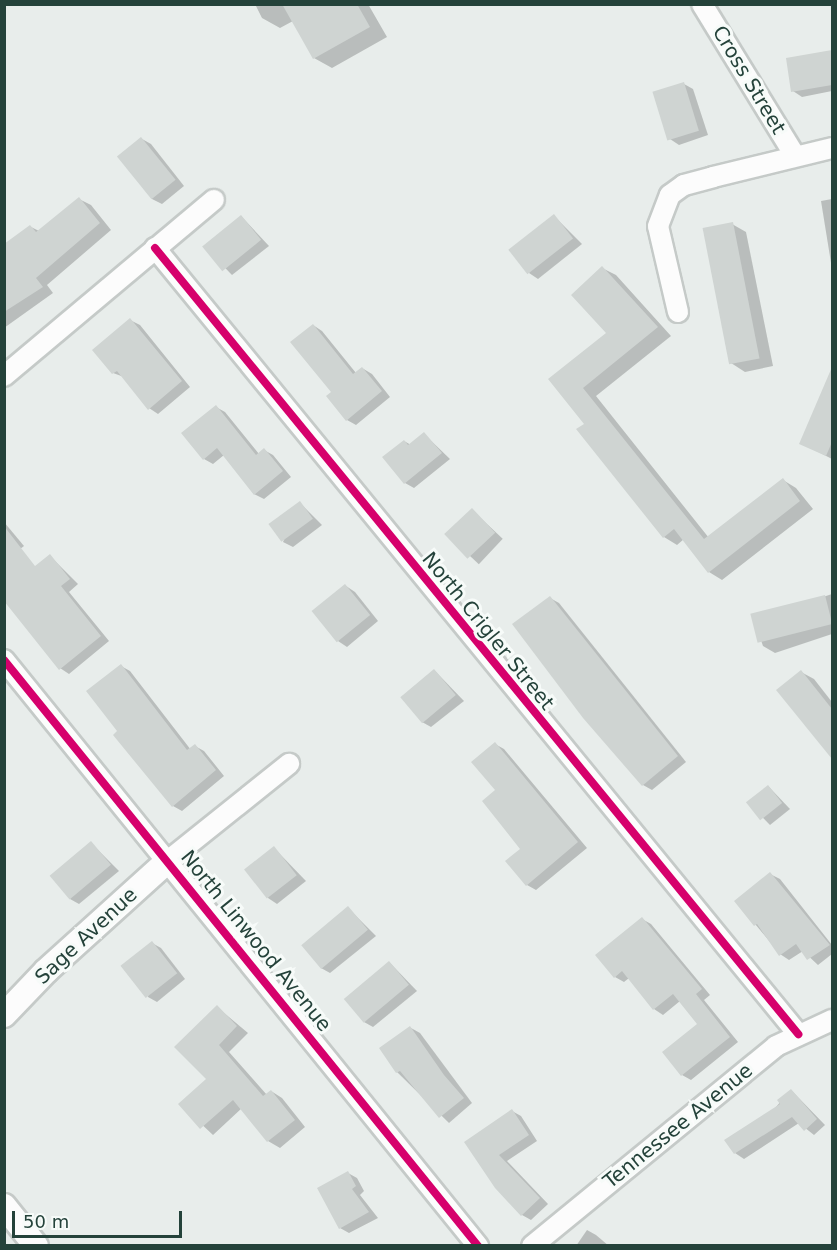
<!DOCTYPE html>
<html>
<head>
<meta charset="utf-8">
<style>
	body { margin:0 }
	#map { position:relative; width:837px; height:1250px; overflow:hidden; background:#e8edeb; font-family:"DejaVu Sans",sans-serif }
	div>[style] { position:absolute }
	.shadow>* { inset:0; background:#0003; transform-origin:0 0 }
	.building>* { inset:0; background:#cfd4d2; transform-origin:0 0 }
	.roads { filter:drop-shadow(2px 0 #c5cac8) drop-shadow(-2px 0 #c5cac8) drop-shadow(0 2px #c5cac8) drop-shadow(0 -2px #c5cac8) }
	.minor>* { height:20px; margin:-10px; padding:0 10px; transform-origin:10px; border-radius:10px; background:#fcfcfc }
	.tertiary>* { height:24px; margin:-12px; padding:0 12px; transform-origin:12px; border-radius:12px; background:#fcfcfc }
	.cycleway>* { height:8px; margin:-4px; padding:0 4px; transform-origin:4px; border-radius:4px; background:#d6006c }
	span { translate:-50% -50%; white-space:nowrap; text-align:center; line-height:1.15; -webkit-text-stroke:6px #f7fbf9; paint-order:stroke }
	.street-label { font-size:20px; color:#24423a }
	.frame { position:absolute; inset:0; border:6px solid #24423a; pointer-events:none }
	.scale { position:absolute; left:12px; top:1211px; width:170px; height:27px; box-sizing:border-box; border:3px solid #24423a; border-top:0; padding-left:8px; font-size:18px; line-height:21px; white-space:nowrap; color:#24423a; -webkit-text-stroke:4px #f7fbf9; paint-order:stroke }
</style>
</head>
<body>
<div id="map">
	<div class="shadow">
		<div style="clip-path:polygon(255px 4px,368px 4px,387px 37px,332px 68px,314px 58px,293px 21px,280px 28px,262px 18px)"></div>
		<div style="clip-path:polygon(832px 52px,832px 91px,802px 97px,793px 91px,787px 60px)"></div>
		<div style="clip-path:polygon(684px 84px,693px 89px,708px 135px,679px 145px,670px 139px)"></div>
		<div style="clip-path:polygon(142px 139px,151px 144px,184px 186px,162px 204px,152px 199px)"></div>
		<div style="clip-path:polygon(79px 199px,91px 205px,111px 230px,47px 285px,53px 293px,4px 328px,4px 245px,31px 227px,39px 231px)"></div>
		<div style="clip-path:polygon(832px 199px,832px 269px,821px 201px)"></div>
		<div style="clip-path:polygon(241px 216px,269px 246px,232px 275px,204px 246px)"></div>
		<div style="clip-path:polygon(554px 216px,582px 244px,538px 279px,529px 273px)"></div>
		<div style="clip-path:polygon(732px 224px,746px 232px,773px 366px,745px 372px,731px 363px)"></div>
		<div style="clip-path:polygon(602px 268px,616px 275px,671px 336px,596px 396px,709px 538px,783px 480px,796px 488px,813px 509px,722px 580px,709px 572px,684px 539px,677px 545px,664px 537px,586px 424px,550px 380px,608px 333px)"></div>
		<div style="clip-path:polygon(130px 320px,140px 325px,190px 387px,158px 414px,149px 408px,124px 377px,113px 373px)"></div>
		<div style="clip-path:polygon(313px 325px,322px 331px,356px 373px,362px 368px,372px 374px,390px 397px,356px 425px,347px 420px,333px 392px)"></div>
		<div style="clip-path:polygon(832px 371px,832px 459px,801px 443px)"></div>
		<div style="clip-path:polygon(216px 407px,225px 412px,259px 454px,264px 450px,273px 455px,291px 477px,264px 499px,254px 494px,224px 455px,213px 464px,204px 459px)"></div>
		<div style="clip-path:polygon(424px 434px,450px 459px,414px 488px,405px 483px,404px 441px,411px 445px)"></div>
		<div style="clip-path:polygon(300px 503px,322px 525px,293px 547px,283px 542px)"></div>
		<div style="left:472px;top:510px;width:42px;height:35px;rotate:43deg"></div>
		<div style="clip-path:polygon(4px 522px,24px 546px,4px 561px)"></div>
		<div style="clip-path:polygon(50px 556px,78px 584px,69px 592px,109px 641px,69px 674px,60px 668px)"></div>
		<div style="clip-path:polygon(346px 586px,355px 592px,378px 621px,347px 647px,338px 641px)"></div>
		<div style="clip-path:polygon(832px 594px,832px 634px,775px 653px,763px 646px,754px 620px)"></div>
		<div style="clip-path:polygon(550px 598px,559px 603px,686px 762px,652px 790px,643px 785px)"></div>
		<div style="clip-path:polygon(121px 666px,130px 671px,191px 750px,195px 746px,204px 751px,224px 776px,182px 811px,173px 806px,120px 731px)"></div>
		<div style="clip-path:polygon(435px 671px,464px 701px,431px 727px,422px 722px)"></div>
		<div style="clip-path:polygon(801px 672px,814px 679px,832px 702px,832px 757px,778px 690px)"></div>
		<div style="clip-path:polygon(495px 744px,504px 749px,587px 848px,536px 890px,527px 885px,522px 849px,497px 790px)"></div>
		<div style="clip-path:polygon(769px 787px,790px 809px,770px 825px,748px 802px)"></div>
		<div style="clip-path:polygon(91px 843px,119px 871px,79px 904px,70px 899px)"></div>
		<div style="clip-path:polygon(274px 848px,306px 881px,277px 904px,268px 898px)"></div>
		<div style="clip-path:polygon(770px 874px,780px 879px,832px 945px,832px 954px,818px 965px,803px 951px,789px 960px,780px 954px,736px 901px)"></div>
		<div style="clip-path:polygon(348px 908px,376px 936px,330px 973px,321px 968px)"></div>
		<div style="clip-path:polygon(642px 919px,651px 924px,710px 995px,704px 1000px,738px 1042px,691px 1080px,682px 1075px,699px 1024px,680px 1001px,663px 1015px,654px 1009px,629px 978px,624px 982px,615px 977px)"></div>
		<div style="clip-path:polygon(152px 943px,161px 948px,185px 979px,157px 1002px,148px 997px)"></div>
		<div style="clip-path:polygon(390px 963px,417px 991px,373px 1027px,364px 1022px)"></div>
		<div style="clip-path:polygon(217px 1007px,248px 1033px,229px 1052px,267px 1095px,271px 1091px,282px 1098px,305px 1127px,280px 1148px,268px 1141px,242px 1108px,213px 1135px,180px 1104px,208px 1079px)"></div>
		<div style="clip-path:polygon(411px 1028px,420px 1033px,472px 1103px,449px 1123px,397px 1072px,381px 1048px)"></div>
		<div style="clip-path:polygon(791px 1090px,825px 1125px,814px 1135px,799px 1123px,744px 1159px,735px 1153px)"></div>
		<div style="clip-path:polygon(512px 1111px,521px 1116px,537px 1141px,507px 1161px,548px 1204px,531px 1220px,522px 1215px,466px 1142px)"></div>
		<div style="clip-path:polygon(348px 1173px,357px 1178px,364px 1191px,360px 1195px,378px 1218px,349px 1233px,340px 1228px)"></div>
		<div style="clip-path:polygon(587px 1230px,596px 1235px,609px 1246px,576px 1246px)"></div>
	</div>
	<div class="building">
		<div style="clip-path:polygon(282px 4px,357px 4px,370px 27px,313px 59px)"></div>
		<div style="clip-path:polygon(832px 50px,832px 85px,791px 92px,786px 58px)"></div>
		<div style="left:684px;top:82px;width:51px;height:33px;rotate:73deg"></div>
		<div style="left:141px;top:137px;width:55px;height:31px;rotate:51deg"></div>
		<div style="clip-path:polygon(79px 197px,100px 223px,36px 278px,43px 287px,4px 312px,4px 244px,30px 225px,36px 232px)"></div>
		<div style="left:554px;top:214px;width:31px;height:58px;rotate:52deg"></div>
		<div style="left:241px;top:215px;width:32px;height:50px;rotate:51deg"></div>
		<div style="left:733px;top:222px;width:139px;height:31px;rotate:79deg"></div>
		<div style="clip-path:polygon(602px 266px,658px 327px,583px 388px,704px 539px,783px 478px,800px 501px,708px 573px,674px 529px,663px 538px,576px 429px,584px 424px,548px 379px,606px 333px,571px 295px)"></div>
		<div style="clip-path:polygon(130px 318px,182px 381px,148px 410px,117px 371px,112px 374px,92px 350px)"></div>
		<div style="clip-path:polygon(313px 324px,353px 374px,362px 367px,382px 391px,346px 421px,326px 396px,331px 392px,290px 342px)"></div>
		<div style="clip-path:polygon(832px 367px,832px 442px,826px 456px,799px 444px)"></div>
		<div style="clip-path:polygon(216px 405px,256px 455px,264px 448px,283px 471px,254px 495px,217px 448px,203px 460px,181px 433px)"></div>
		<div style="clip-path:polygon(424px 432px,442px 453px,404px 484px,382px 457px,404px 440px,408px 445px)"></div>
		<div style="left:300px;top:501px;width:22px;height:39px;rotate:54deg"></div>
		<div style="left:472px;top:508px;width:34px;height:38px;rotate:47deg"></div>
		<div style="clip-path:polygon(4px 526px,35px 566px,50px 554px,70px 579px,61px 586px,101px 636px,59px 670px,4px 601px)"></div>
		<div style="left:345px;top:584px;width:40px;height:43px;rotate:51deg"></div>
		<div style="left:825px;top:595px;width:30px;height:77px;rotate:76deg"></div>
		<div style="clip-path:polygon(550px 596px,678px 756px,642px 786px,583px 718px,512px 624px)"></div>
		<div style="clip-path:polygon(121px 664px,187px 750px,195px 744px,216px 770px,172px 807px,113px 735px,117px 731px,86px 691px)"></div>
		<div style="left:434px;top:669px;width:34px;height:44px;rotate:50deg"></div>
		<div style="clip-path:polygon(801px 670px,832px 709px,832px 759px,776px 690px)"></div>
		<div style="clip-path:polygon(495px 742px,578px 842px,526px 886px,505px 861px,520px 849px,482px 801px,495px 790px,471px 762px)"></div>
		<div style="left:768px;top:785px;width:23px;height:28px;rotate:52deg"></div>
		<div style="left:91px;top:841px;width:31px;height:54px;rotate:50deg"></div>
		<div style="left:274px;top:846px;width:37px;height:38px;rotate:52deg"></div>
		<div style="clip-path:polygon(770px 872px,830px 945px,807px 960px,796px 944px,779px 956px,757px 924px,754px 926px,734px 901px)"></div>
		<div style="left:348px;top:906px;width:31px;height:61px;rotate:50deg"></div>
		<div style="clip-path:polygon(642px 917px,702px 989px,696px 994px,730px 1037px,681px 1076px,662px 1052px,697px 1024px,673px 994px,653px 1010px,622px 971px,614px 978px,595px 955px)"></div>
		<div style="left:152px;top:941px;width:41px;height:40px;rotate:52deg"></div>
		<div style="left:389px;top:961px;width:31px;height:59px;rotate:50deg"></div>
		<div style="clip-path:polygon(217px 1005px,237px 1026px,219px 1045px,263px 1096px,271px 1090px,295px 1120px,267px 1142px,233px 1100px,200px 1129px,178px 1104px,206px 1079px,174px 1047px)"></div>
		<div style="clip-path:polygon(410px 1026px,444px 1075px,464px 1098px,439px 1118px,400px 1071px,396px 1073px,379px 1048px)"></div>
		<div style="clip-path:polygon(791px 1089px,817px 1119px,804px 1131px,792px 1117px,734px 1154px,724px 1140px,780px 1104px,777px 1100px)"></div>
		<div style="clip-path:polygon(512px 1109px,529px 1135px,499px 1155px,540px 1198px,521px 1216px,495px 1188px,464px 1142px)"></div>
		<div style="clip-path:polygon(348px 1171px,356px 1186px,352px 1189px,369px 1212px,339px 1229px,317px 1188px)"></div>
	</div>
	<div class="roads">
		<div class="minor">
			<div style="left:702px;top:4px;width:178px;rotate:58.5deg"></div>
			<div style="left:155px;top:248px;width:1016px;rotate:50.71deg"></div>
			<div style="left:678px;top:312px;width:88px;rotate:-103.1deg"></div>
			<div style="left:658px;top:226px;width:33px;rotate:-69deg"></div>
			<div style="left:670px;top:195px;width:17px;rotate:-36deg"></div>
			<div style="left:684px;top:185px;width:30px;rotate:-15deg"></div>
			<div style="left:713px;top:177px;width:122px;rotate:-13.7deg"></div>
			<div style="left:4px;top:376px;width:274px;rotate:-40deg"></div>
			<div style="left:4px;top:660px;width:754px;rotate:51.03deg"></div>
			<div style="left:169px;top:860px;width:154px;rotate:-38.7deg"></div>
			<div style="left:532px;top:1246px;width:315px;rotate:-39.3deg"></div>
			<div style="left:776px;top:1046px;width:62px;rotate:-24.9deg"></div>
		</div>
		<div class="tertiary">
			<div style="left:4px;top:1015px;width:61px;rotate:-46.3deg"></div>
			<div style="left:46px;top:971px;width:166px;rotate:-42.1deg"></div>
			<div style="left:4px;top:1206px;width:51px;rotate:51.3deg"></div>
		</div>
	</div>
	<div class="cycleway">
		<div style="left:155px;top:248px;width:1016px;rotate:50.71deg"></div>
		<div style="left:4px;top:660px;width:754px;rotate:51.03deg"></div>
	</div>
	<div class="street-label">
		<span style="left:749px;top:80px;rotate:59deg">Cross Street</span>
		<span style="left:488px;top:631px;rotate:51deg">North Crigler Street</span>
		<span style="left:86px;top:936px;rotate:-43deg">Sage Avenue</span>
		<span style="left:256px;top:941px;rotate:51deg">North Linwood Avenue</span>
		<span style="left:678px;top:1126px;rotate:-39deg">Tennessee Avenue</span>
	</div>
	<div class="frame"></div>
	<div class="scale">50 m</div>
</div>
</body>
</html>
